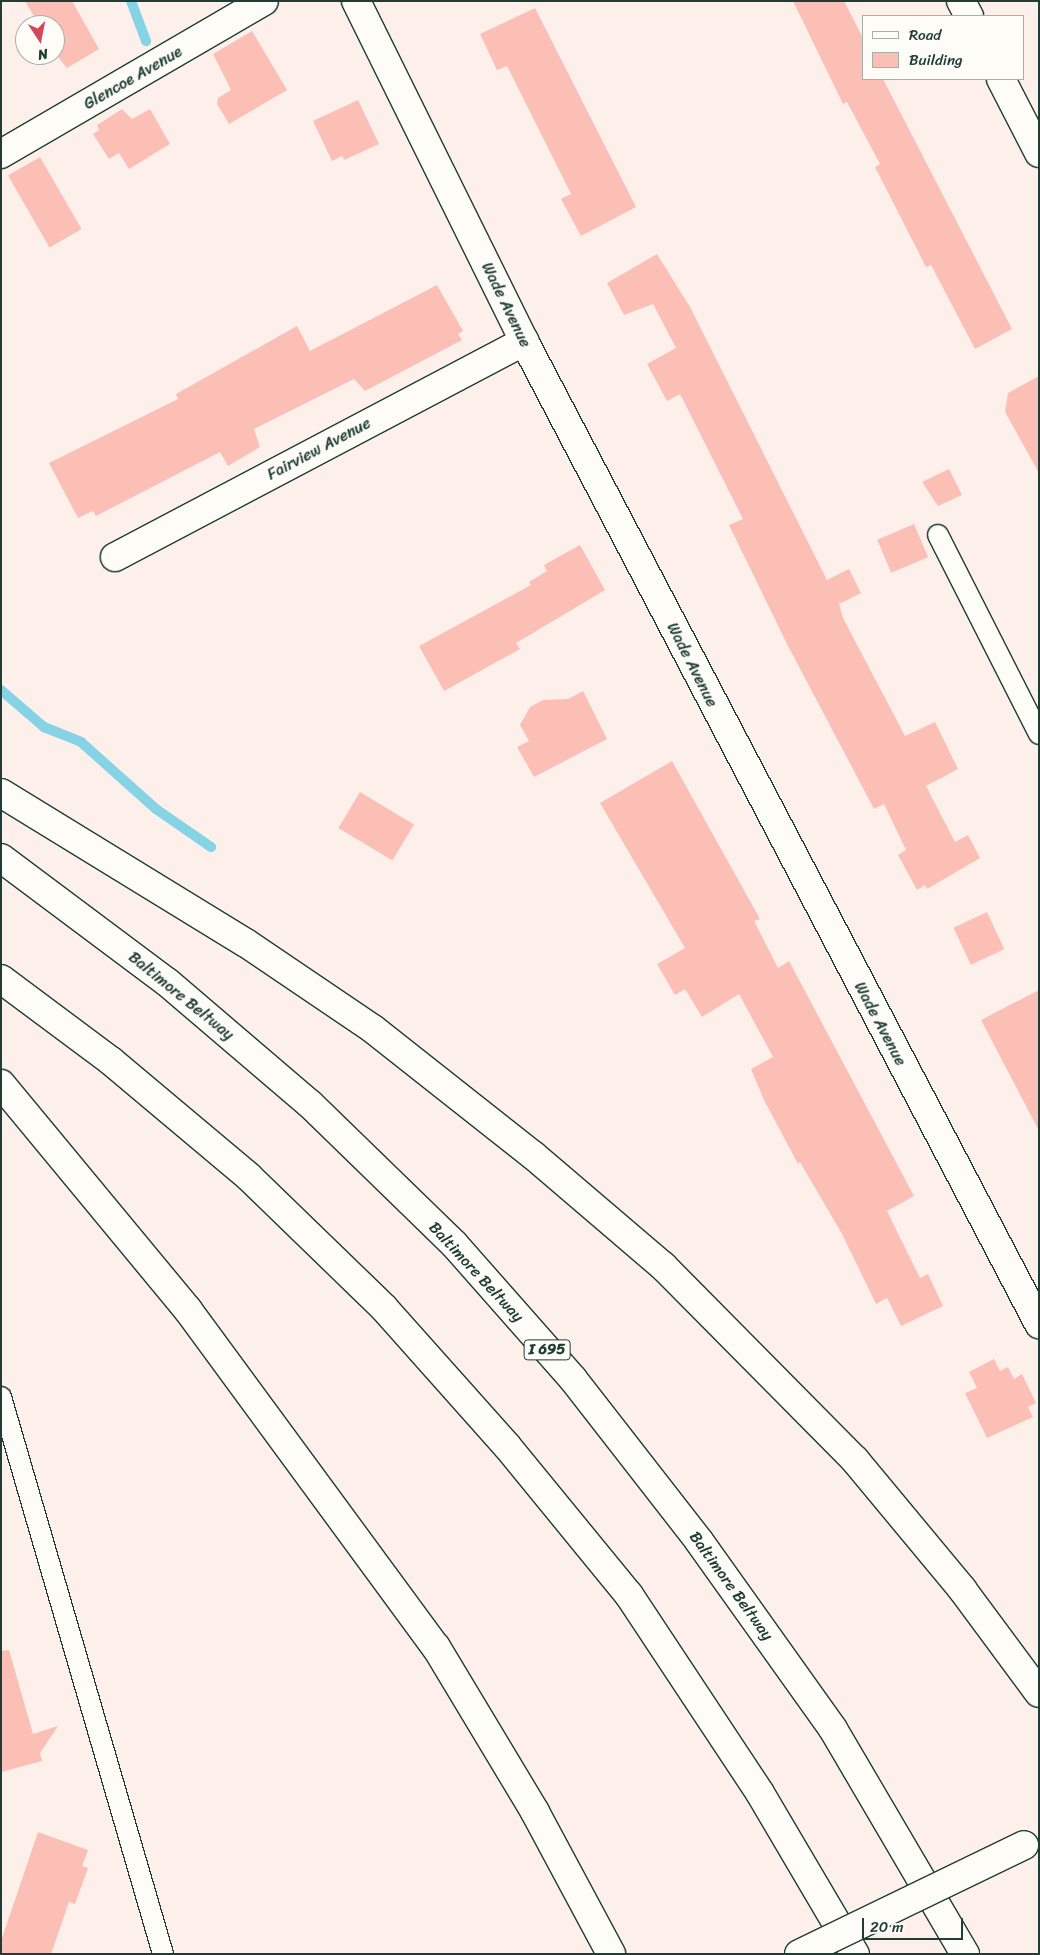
<!DOCTYPE html>
<html>
<head>
<meta charset="utf-8">
<style>
	body { margin:0 }
	#map { position:relative; width:1040px; height:1955px; overflow:hidden; background:#fdf0ea; font-family:Sriracha,sans-serif }
	div>[style] { position:absolute }
	.stream>* { height:10px; margin:-5px; padding:0 5px; transform-origin:5px; border-radius:5px; background:#86d3e6 }
	.building>* { inset:0; background:#fbbfb6; transform-origin:0 0 }
	.roads { filter:drop-shadow(1px 0 #1f3d34) drop-shadow(-1px 0 #1f3d34) drop-shadow(0 1px #1f3d34) drop-shadow(0 -1px #1f3d34) }
	.service>* { height:20px; margin:-10px; padding:0 10px; transform-origin:10px; border-radius:10px; background:#fdfcf7 }
	.minor>* { height:28px; margin:-14px; padding:0 14px; transform-origin:14px; border-radius:14px; background:#fdfcf7 }
	.motorway>* { height:28px; margin:-14px; padding:0 14px; transform-origin:14px; border-radius:14px; background:#fdfcf7 }
	.bridges { filter:drop-shadow(1px 0 #1f3d34) drop-shadow(-1px 0 #1f3d34) drop-shadow(0 1px #1f3d34) drop-shadow(0 -1px #1f3d34) }
	.primary-bridge>* { height:28px; margin:-14px; padding:0 14px; transform-origin:14px; border-radius:14px; background:#fdfcf7 }
	span { translate:-50% -50%; white-space:nowrap; text-align:center; line-height:1.15; -webkit-text-stroke:5px #fdfcf7; paint-order:stroke }
	.shield-label span { padding:1px 4px; background:#fdfcf7; border:1px solid; border-radius:4px; -webkit-text-stroke-width:0 }
	.shield-label { font-size:15px; color:#1f3d34; font-weight:700 }
	.street-label { font-size:16px; color:#1f3d34 }
	.frame { position:absolute; inset:0; border:2px solid #1f3d34; pointer-events:none }
	.legend { position:absolute; left:862px; top:15px; width:162px; height:65px; box-sizing:border-box; background:#fdfcf7; border:1px solid #a4b0a9; margin:0; padding:6px 9px; list-style:none; font-size:15px; color:#1f3d34 }
	.legend li { display:flex; align-items:center; gap:10px; height:25px }
	.legend b { width:25px; border:1px solid #a4b0a9 }
	.north { position:absolute; left:15px; top:15px; width:50px; height:50px; box-sizing:border-box; background:#fdfcf7; border:1px solid #a4b0a9; border-radius:50%; rotate:169deg; font-size:14px; font-weight:700; line-height:20px; text-align:center; color:#1f3d34 }
	.north::after { content:''; display:block; margin:auto; width:18px; height:22px; background:#d1495b; clip-path:polygon(50% 0,100% 100%,50% 72%,0 100%) }
	.scale { position:absolute; left:862px; top:1918px; width:101px; height:22px; box-sizing:border-box; border:2px solid #1f3d34; border-top:0; padding-left:6px; font-size:15px; line-height:18px; white-space:nowrap; color:#1f3d34; -webkit-text-stroke:4px #fdfcf7; paint-order:stroke }
</style>
</head>
<body>
<div id="map">
	<div class="stream">
		<div style="left:131px;top:1px;width:43px;rotate:69.4deg"></div>
		<div style="left:1px;top:690px;width:57px;rotate:40.7deg"></div>
		<div style="left:44px;top:727px;width:40px;rotate:22deg"></div>
		<div style="left:81px;top:742px;width:101px;rotate:41.8deg"></div>
		<div style="left:156px;top:809px;width:67px;rotate:34.6deg"></div>
	</div>
	<div class="building">
		<div style="clip-path:polygon(25px 1px,72px 1px,99px 49px,67px 68px,55px 53px,55px 25px,39px 25px)"></div>
		<div style="clip-path:polygon(793px 1px,844px 1px,864px 40px,864px 79px,883px 79px,1012px 329px,975px 349px,931px 265px,926px 267px,875px 167px,880px 164px,847px 102px,843px 104px)"></div>
		<div style="clip-path:polygon(535px 8px,636px 207px,581px 236px,561px 199px,571px 194px,507px 66px,497px 70px,480px 34px)"></div>
		<div style="clip-path:polygon(252px 31px,287px 90px,229px 124px,217px 104px,218px 98px,231px 90px,213px 54px)"></div>
		<div style="clip-path:polygon(358px 100px,379px 144px,344px 160px,342px 156px,332px 161px,313px 121px)"></div>
		<div style="clip-path:polygon(122px 109px,132px 119px,150px 109px,170px 144px,129px 169px,119px 153px,109px 159px,93px 134px,99px 130px,97px 125px)"></div>
		<div style="left:40px;top:157px;width:83px;height:37px;rotate:60deg"></div>
		<div style="clip-path:polygon(657px 254px,690px 307px,827px 580px,849px 569px,861px 593px,839px 604px,843px 618px,905px 736px,935px 722px,958px 769px,926px 786px,955px 842px,968px 835px,980px 858px,927px 889px,925px 885px,917px 890px,898px 855px,906px 850px,884px 804px,874px 809px,788px 646px,729px 525px,743px 519px,680px 394px,667px 401px,647px 364px,676px 348px,653px 304px,624px 315px,607px 283px)"></div>
		<div style="clip-path:polygon(437px 285px,463px 331px,458px 334px,462px 340px,365px 391px,354px 379px,254px 429px,260px 447px,228px 466px,220px 452px,96px 516px,93px 511px,78px 518px,49px 463px,178px 399px,176px 394px,297px 326px,310px 351px)"></div>
		<div style="clip-path:polygon(1039px 376px,1039px 473px,1005px 412px,1008px 393px)"></div>
		<div style="clip-path:polygon(949px 469px,962px 495px,938px 506px,922px 482px)"></div>
		<div style="left:914px;top:524px;width:36px;height:40px;rotate:67deg"></div>
		<div style="clip-path:polygon(580px 545px,605px 590px,516px 643px,520px 649px,444px 691px,419px 646px,531px 585px,529px 582px,547px 571px,544px 565px)"></div>
		<div style="clip-path:polygon(583px 691px,607px 739px,534px 777px,517px 747px,529px 741px,520px 725px,530px 707px,543px 700px,568px 699px)"></div>
		<div style="clip-path:polygon(672px 761px,760px 919px,754px 921px,778px 968px,789px 961px,914px 1196px,887px 1211px,920px 1278px,928px 1274px,943px 1306px,901px 1326px,887px 1298px,876px 1304px,842px 1234px,800px 1162px,798px 1164px,764px 1100px,751px 1069px,773px 1057px,739px 994px,702px 1017px,685px 989px,675px 995px,657px 964px,685px 948px,600px 803px)"></div>
		<div style="left:360px;top:792px;width:63px;height:42px;rotate:31deg"></div>
		<div style="left:987px;top:912px;width:41px;height:37px;rotate:65deg"></div>
		<div style="clip-path:polygon(1039px 990px,1039px 1131px,981px 1020px)"></div>
		<div style="clip-path:polygon(994px 1359px,1000px 1371px,1008px 1367px,1014px 1379px,1022px 1374px,1036px 1403px,1028px 1407px,1033px 1417px,987px 1438px,965px 1393px,977px 1388px,969px 1372px)"></div>
		<div style="clip-path:polygon(9px 1650px,33px 1734px,58px 1726px,40px 1753px,42px 1761px,1px 1772px,1px 1651px)"></div>
		<div style="clip-path:polygon(38px 1832px,88px 1850px,82px 1866px,88px 1868px,75px 1904px,69px 1902px,51px 1954px,1px 1954px,1px 1941px)"></div>
	</div>
	<div class="roads">
		<div class="service">
			<div style="left:938px;top:535px;width:223px;rotate:63.1deg"></div>
			<div style="left:1px;top:1397px;width:580px;rotate:73.78deg"></div>
		</div>
		<div class="minor">
			<div style="left:356px;top:1px;width:379px;rotate:63.7deg"></div>
			<div style="left:524px;top:341px;width:1110px;rotate:62.35deg"></div>
			<div style="left:961px;top:1px;width:17px;rotate:62deg"></div>
			<div style="left:1001px;top:79px;width:83px;rotate:62.8deg"></div>
			<div style="left:1px;top:154px;width:304px;rotate:-30.2deg"></div>
			<div style="left:115px;top:557px;width:463px;rotate:-27.8deg"></div>
		</div>
		<div class="motorway">
			<div style="left:1px;top:793px;width:287px;rotate:31.5deg"></div>
			<div style="left:246px;top:943px;width:153px;rotate:34.1deg"></div>
			<div style="left:373px;top:1029px;width:205px;rotate:38.3deg"></div>
			<div style="left:534px;top:1156px;width:170px;rotate:40.5deg"></div>
			<div style="left:663px;top:1266px;width:273px;rotate:45.3deg"></div>
			<div style="left:855px;top:1460px;width:168px;rotate:50.3deg"></div>
			<div style="left:962px;top:1589px;width:129px;rotate:53.5deg"></div>
			<div style="left:1px;top:858px;width:207px;rotate:36.8deg"></div>
			<div style="left:167px;top:982px;width:188px;rotate:40.5deg"></div>
			<div style="left:310px;top:1104px;width:201px;rotate:44.2deg"></div>
			<div style="left:454px;top:1244px;width:180px;rotate:48.6deg"></div>
			<div style="left:573px;top:1379px;width:205px;rotate:52.1deg"></div>
			<div style="left:699px;top:1541px;width:231px;rotate:54.5deg"></div>
			<div style="left:833px;top:1729px;width:261px;rotate:59.6deg"></div>
			<div style="left:1px;top:979px;width:137px;rotate:36.7deg"></div>
			<div style="left:111px;top:1061px;width:180px;rotate:40deg"></div>
			<div style="left:249px;top:1177px;width:188px;rotate:44.1deg"></div>
			<div style="left:384px;top:1308px;width:185px;rotate:48.3deg"></div>
			<div style="left:507px;top:1446px;width:193px;rotate:50.7deg"></div>
			<div style="left:629px;top:1595px;width:237px;rotate:56.5deg"></div>
			<div style="left:760px;top:1793px;width:187px;rotate:59.5deg"></div>
			<div style="left:1px;top:1084px;width:293px;rotate:50.4deg"></div>
			<div style="left:188px;top:1310px;width:418px;rotate:53.7deg"></div>
			<div style="left:436px;top:1647px;width:192px;rotate:59deg"></div>
			<div style="left:535px;top:1812px;width:161px;rotate:61.8deg"></div>
		</div>
	</div>
	<div class="bridges">
		<div class="primary-bridge">
			<div style="left:799px;top:1954px;width:250px;rotate:-25.8deg"></div>
		</div>
	</div>
	<div class="shield-label">
		<span style="left:547px;top:1350px">I 695</span>
	</div>
	<div class="street-label">
		<span style="left:133px;top:78px;rotate:-30deg">Glencoe Avenue</span>
		<span style="left:506px;top:305px;rotate:64deg">Wade Avenue</span>
		<span style="left:319px;top:449px;rotate:-28deg">Fairview Avenue</span>
		<span style="left:692px;top:665px;rotate:63deg">Wade Avenue</span>
		<span style="left:181px;top:996px;rotate:39deg">Baltimore Beltway</span>
		<span style="left:880px;top:1024px;rotate:62deg">Wade Avenue</span>
		<span style="left:476px;top:1272px;rotate:47deg">Baltimore Beltway</span>
		<span style="left:731px;top:1586px;rotate:54deg">Baltimore Beltway</span>
	</div>
	<div class="frame"></div>
	<ul class="legend">
	<li><b style="height:6px;background:#fdfcf7"></b>Road</li>
	<li><b style="height:14px;background:#fbbfb6"></b>Building</li>
	</ul>
	<div class="north">N</div>
	<div class="scale">20 m</div>
</div>
</body>
</html>
